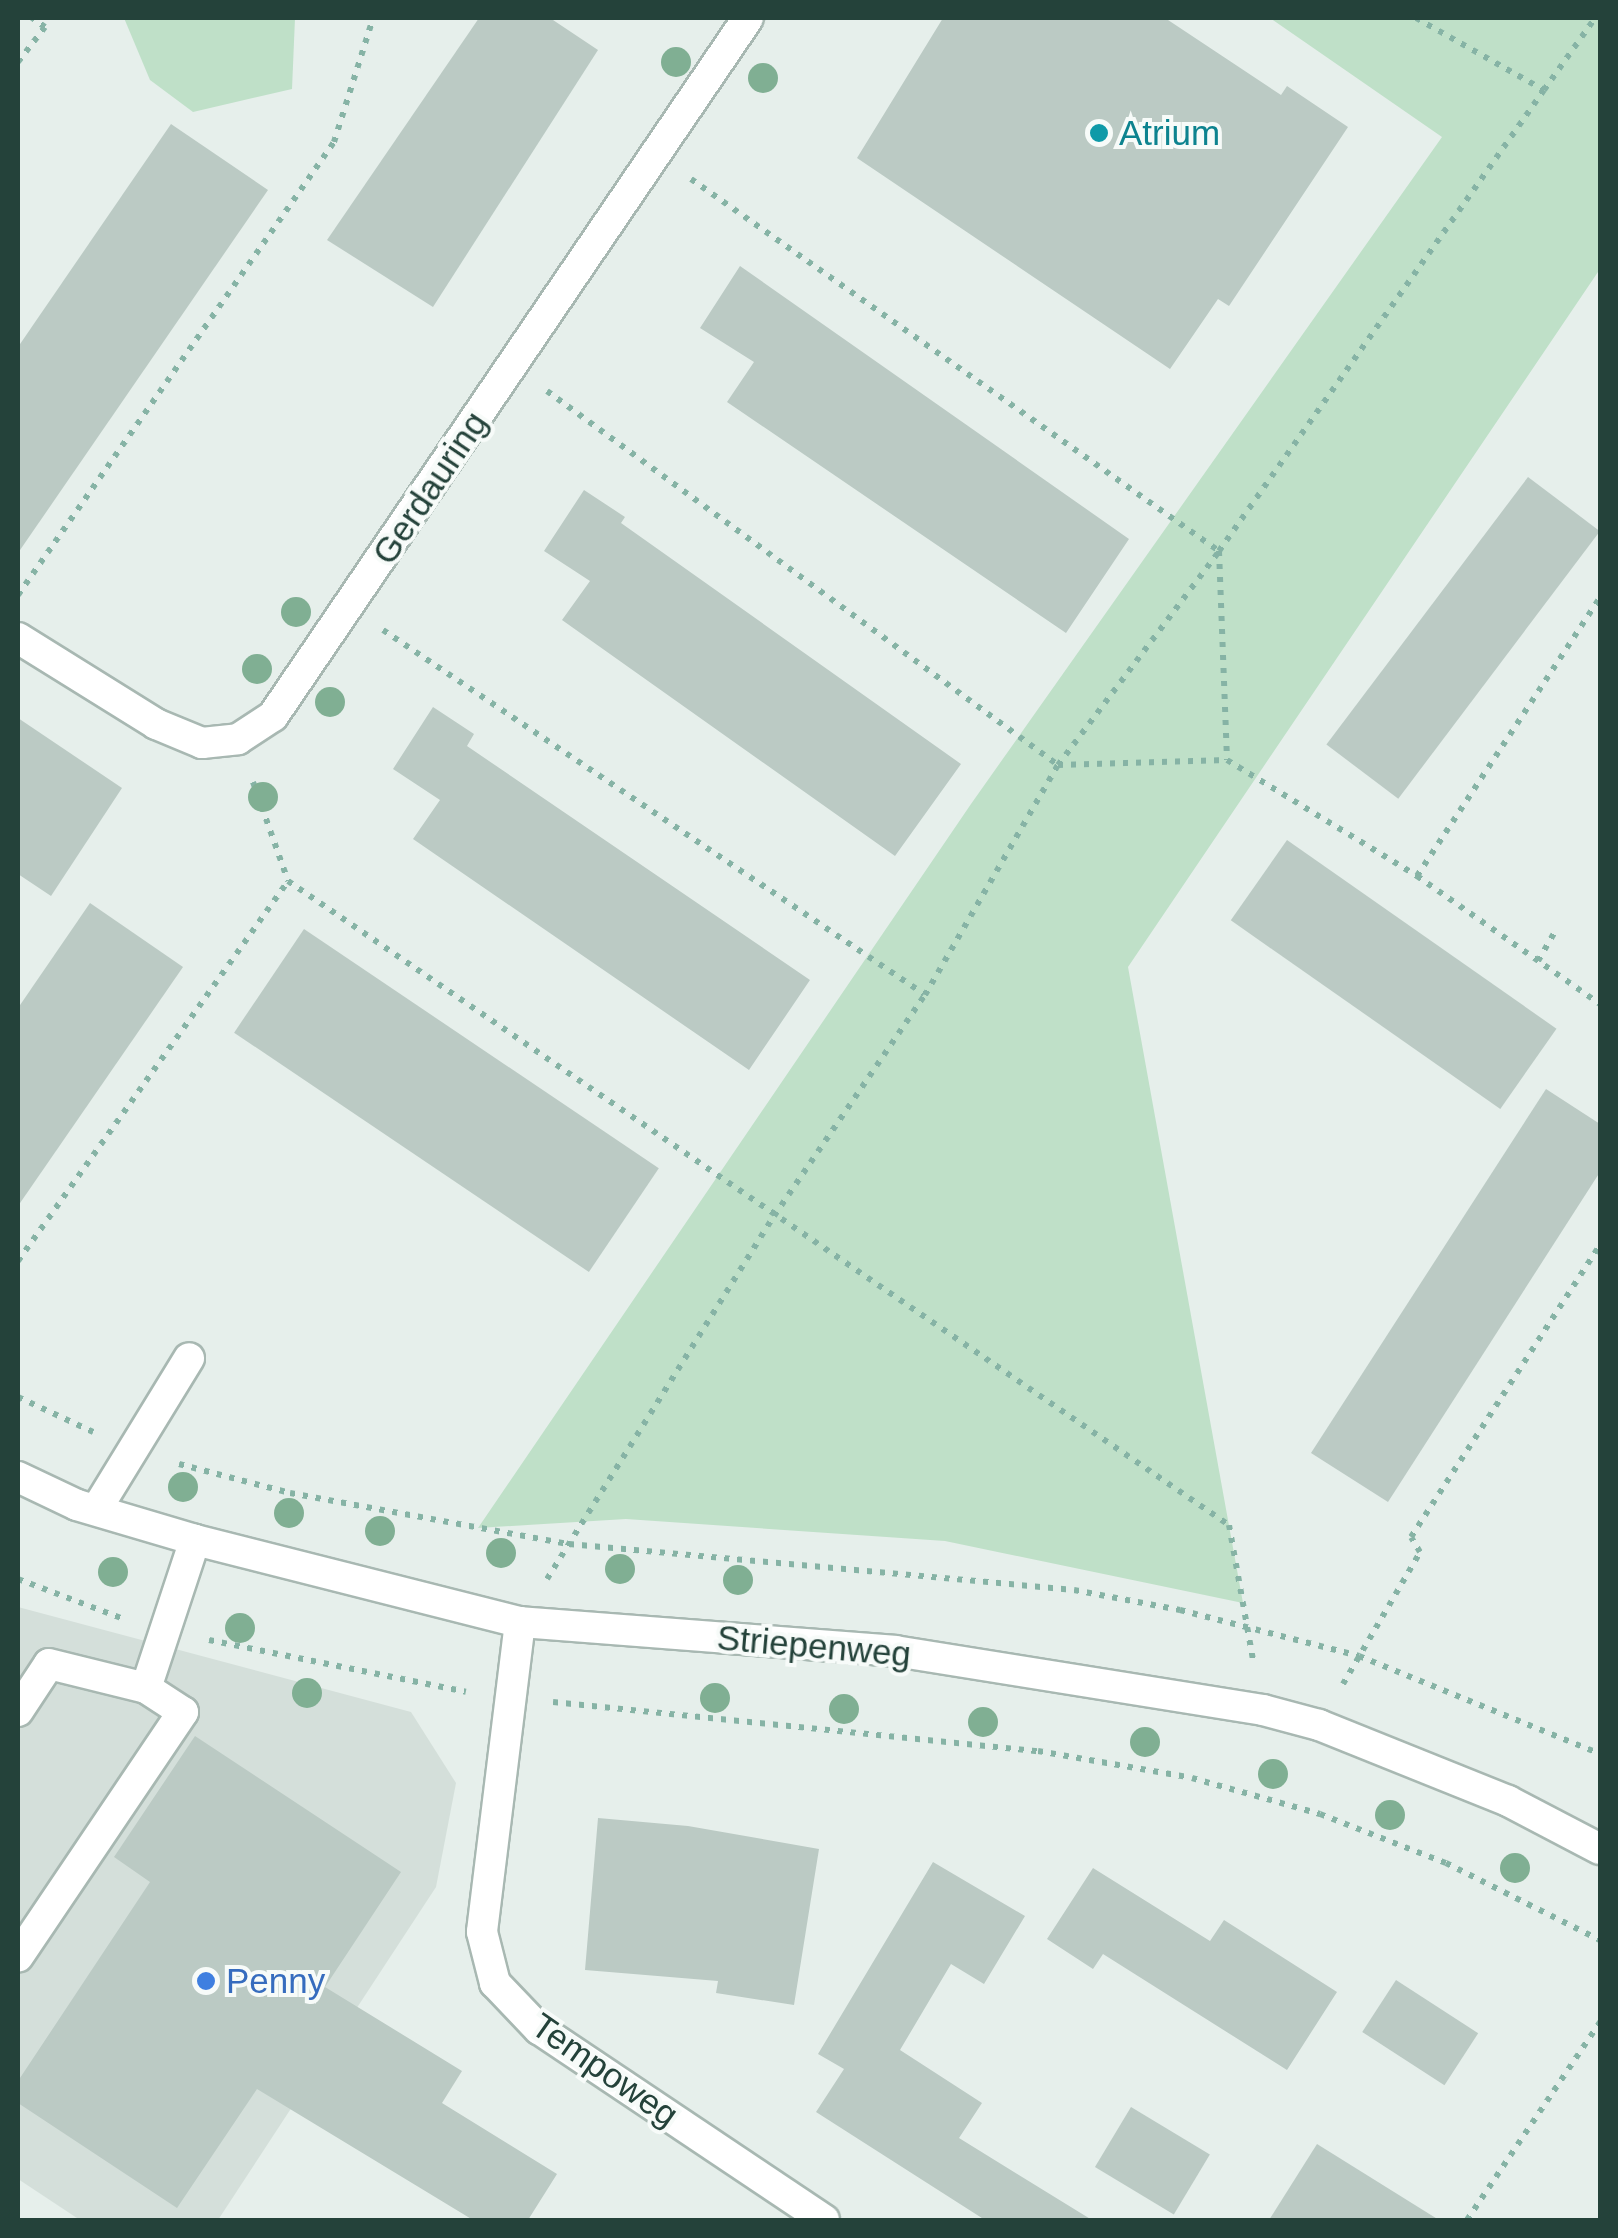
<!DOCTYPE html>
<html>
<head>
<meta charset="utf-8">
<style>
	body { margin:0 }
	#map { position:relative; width:1618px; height:2238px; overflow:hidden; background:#e6efeb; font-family:Arial,sans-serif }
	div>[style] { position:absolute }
	.built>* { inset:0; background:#d4dfda }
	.green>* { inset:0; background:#bfe0c8 }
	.building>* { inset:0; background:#bbcac4; transform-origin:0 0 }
	.path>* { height:6px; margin-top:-3px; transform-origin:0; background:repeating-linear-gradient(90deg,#86b3a5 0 5px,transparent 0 13px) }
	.roads { filter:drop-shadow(2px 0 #a8b8b2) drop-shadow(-2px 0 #a8b8b2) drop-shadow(0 2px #a8b8b2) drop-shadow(0 -2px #a8b8b2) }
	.minor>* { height:30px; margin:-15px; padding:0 15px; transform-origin:15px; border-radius:15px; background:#fff }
	.trees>* { width:30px; height:30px; margin:-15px; border-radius:50%; background:#80af93 }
	.dots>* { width:28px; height:28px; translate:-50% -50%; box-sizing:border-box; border:5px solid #f7fbf9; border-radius:50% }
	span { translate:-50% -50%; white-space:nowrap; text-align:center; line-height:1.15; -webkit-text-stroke:8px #f7fbf9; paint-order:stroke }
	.culture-label { font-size:35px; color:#0d838f }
	.left { translate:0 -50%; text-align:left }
	.street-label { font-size:35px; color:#24423a }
	.shop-label { font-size:35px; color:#366cbe }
	.frame { position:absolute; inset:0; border:20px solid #24423a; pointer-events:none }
</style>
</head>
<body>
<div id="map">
	<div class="built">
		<div style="clip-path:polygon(18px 1607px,411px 1712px,456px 1783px,436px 1887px,218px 2220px,80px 2220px,18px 2179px)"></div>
	</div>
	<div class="green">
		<div style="clip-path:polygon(124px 18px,295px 18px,292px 89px,193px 112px,150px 80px)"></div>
		<div style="clip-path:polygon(1270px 18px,1600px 18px,1600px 269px,1128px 967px,1243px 1603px,945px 1541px,626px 1519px,478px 1528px,971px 804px,1442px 137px)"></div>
	</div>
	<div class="building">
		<div style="clip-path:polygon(479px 18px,550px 18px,598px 50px,433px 307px,327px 240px)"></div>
		<div style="clip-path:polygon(943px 18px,1165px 18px,1281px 95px,1287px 86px,1348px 127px,1229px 306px,1218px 299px,1170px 369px,857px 158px)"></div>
		<div style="clip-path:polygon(171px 124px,268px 190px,18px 553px,18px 347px)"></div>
		<div style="clip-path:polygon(740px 266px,1129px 539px,1066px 633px,727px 402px,754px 362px,700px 328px)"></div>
		<div style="left:1528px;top:477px;width:90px;height:335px;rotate:37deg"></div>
		<div style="clip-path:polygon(584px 490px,625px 517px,621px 523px,961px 764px,895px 856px,562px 620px,590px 581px,544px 551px)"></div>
		<div style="clip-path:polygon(433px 707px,474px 734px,467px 746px,810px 980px,749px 1070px,413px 839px,440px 800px,393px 769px)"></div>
		<div style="clip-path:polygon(18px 718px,122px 788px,51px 896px,18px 874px)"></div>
		<div style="left:1287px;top:840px;width:329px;height:98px;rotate:35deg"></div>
		<div style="clip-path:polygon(90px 903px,183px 967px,18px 1206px,18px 1008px)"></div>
		<div style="left:304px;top:929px;width:428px;height:125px;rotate:34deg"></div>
		<div style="clip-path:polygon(1546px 1089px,1600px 1124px,1600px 1172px,1388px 1502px,1311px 1453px)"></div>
		<div style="clip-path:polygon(195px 1736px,401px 1872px,325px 1987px,462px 2071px,442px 2103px,557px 2174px,528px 2220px,473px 2220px,257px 2089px,177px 2208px,18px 2103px,18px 2081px,150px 1882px,114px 1857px)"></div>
		<div style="clip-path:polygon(598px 1818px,688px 1826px,819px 1849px,794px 2005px,716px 1993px,718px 1981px,585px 1970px)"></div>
		<div style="clip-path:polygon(933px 1862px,1025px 1916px,984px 1984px,951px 1964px,900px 2050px,982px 2103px,959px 2138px,1092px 2220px,985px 2220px,816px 2112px,844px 2069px,818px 2054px)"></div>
		<div style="clip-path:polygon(1093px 1868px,1210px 1941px,1224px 1920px,1337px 1992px,1287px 2070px,1103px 1954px,1093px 1969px,1047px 1939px)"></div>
		<div style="left:1396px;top:1980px;width:98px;height:62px;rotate:33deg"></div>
		<div style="left:1131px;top:2107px;width:92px;height:70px;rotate:31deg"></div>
		<div style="clip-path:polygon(1317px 2144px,1439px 2220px,1269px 2220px)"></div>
	</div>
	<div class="path">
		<div style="left:1416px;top:18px;width:147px;rotate:29.4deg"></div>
		<div style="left:1544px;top:90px;width:88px;rotate:-54.7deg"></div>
		<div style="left:18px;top:62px;width:44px;rotate:-52.4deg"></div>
		<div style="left:45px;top:27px;width:16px;rotate:-145deg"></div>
		<div style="left:691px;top:179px;width:646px;rotate:35.17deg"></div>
		<div style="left:1219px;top:551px;width:209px;rotate:87.8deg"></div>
		<div style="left:547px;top:391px;width:633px;rotate:36.2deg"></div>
		<div style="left:1058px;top:765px;width:169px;rotate:-1.7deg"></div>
		<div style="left:1227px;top:760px;width:223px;rotate:31.4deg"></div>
		<div style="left:1417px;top:876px;width:223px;rotate:35deg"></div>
		<div style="left:18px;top:595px;width:552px;rotate:-55.1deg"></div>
		<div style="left:334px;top:142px;width:130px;rotate:-72.5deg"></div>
		<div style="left:383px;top:630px;width:652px;rotate:33.93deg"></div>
		<div style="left:253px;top:782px;width:105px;rotate:70.5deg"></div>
		<div style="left:288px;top:881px;width:1140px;rotate:34.39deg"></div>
		<div style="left:1229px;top:1525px;width:142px;rotate:79.9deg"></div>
		<div style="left:1417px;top:876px;width:334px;rotate:-56.7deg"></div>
		<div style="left:1538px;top:961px;width:34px;rotate:-60deg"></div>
		<div style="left:18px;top:1261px;width:466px;rotate:-54.6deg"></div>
		<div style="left:18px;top:1397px;width:83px;rotate:25deg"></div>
		<div style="left:179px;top:1464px;width:115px;rotate:14.6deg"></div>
		<div style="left:290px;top:1493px;width:284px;rotate:10.4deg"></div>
		<div style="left:569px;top:1544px;width:507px;rotate:5.2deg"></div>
		<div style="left:1074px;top:1590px;width:108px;rotate:10.7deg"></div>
		<div style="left:1180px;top:1610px;width:185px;rotate:14.4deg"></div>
		<div style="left:1359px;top:1656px;width:260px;rotate:22.1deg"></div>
		<div style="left:18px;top:1579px;width:113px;rotate:20.7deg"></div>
		<div style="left:547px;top:1579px;width:428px;rotate:-58deg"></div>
		<div style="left:774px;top:1216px;width:268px;rotate:-55.7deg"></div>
		<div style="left:925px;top:995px;width:266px;rotate:-60deg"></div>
		<div style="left:1058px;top:765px;width:268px;rotate:-53deg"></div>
		<div style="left:1219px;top:551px;width:564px;rotate:-54.82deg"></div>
		<div style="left:209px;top:1640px;width:262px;rotate:11.4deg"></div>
		<div style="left:1343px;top:1684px;width:153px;rotate:-59.7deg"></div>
		<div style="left:1420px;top:1552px;width:17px;rotate:-121deg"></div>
		<div style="left:1411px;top:1537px;width:348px;rotate:-57.1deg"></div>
		<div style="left:553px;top:1702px;width:487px;rotate:5.8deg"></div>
		<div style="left:1038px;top:1751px;width:156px;rotate:9.9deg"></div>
		<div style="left:1192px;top:1778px;width:133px;rotate:15.7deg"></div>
		<div style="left:1320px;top:1814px;width:135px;rotate:21.3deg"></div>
		<div style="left:1446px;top:1863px;width:172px;rotate:26.6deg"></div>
		<div style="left:1467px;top:2220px;width:239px;rotate:-56.1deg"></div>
	</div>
	<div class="roads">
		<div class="minor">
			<div style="left:18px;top:638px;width:163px;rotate:31.9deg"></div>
			<div style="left:156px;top:724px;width:50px;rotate:22.4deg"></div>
			<div style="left:202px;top:743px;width:36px;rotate:-6deg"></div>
			<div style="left:238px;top:739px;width:42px;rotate:-33.3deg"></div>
			<div style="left:273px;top:716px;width:844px;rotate:-55.76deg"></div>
			<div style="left:18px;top:1477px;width:65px;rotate:25.4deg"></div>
			<div style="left:77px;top:1505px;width:123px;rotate:16.5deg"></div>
			<div style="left:195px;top:1540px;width:335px;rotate:14.2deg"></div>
			<div style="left:520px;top:1622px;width:376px;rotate:4.4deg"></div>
			<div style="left:895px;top:1651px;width:373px;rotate:9.1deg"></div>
			<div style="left:1263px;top:1710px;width:58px;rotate:15deg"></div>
			<div style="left:1319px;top:1725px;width:204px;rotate:21.9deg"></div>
			<div style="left:1508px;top:1801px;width:104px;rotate:27.6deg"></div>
			<div style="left:96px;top:1510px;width:178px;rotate:-58.5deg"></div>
			<div style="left:520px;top:1622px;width:312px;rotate:97deg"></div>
			<div style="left:482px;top:1932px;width:53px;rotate:75.7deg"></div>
			<div style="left:495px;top:1983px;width:64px;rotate:46.3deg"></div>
			<div style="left:539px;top:2029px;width:343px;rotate:33.8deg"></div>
			<div style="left:146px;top:1688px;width:156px;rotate:-71.7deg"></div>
			<div style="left:18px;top:1711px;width:56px;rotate:-56.6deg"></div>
			<div style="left:49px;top:1664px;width:100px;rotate:13.9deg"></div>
			<div style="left:146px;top:1688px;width:44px;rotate:33deg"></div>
			<div style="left:183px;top:1712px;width:295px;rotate:124deg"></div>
		</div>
	</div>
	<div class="trees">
		<div style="left:676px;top:62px"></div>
		<div style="left:763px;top:78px"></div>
		<div style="left:296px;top:612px"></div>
		<div style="left:257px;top:669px"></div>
		<div style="left:330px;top:702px"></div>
		<div style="left:263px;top:797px"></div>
		<div style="left:183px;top:1487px"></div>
		<div style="left:289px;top:1513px"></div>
		<div style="left:380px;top:1531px"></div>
		<div style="left:501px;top:1553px"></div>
		<div style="left:620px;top:1569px"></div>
		<div style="left:113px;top:1572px"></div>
		<div style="left:738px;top:1580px"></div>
		<div style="left:240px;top:1628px"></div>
		<div style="left:307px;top:1693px"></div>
		<div style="left:715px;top:1698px"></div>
		<div style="left:844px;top:1709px"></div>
		<div style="left:983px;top:1722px"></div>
		<div style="left:1145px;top:1742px"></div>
		<div style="left:1273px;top:1774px"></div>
		<div style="left:1390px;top:1815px"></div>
		<div style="left:1515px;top:1868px"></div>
	</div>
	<div class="dots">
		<div style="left:1099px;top:133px;background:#0f9aa8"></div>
		<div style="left:206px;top:1981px;background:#3f7fe0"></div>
	</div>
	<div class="culture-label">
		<span class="left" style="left:1119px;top:133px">Atrium</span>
	</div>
	<div class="street-label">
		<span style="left:430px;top:488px;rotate:-56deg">Gerdauring</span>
		<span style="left:814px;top:1646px;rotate:5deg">Striepenweg</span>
		<span style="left:605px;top:2070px;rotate:35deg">Tempoweg</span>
	</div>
	<div class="shop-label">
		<span class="left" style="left:226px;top:1981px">Penny</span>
	</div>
	<div class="frame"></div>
</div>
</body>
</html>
